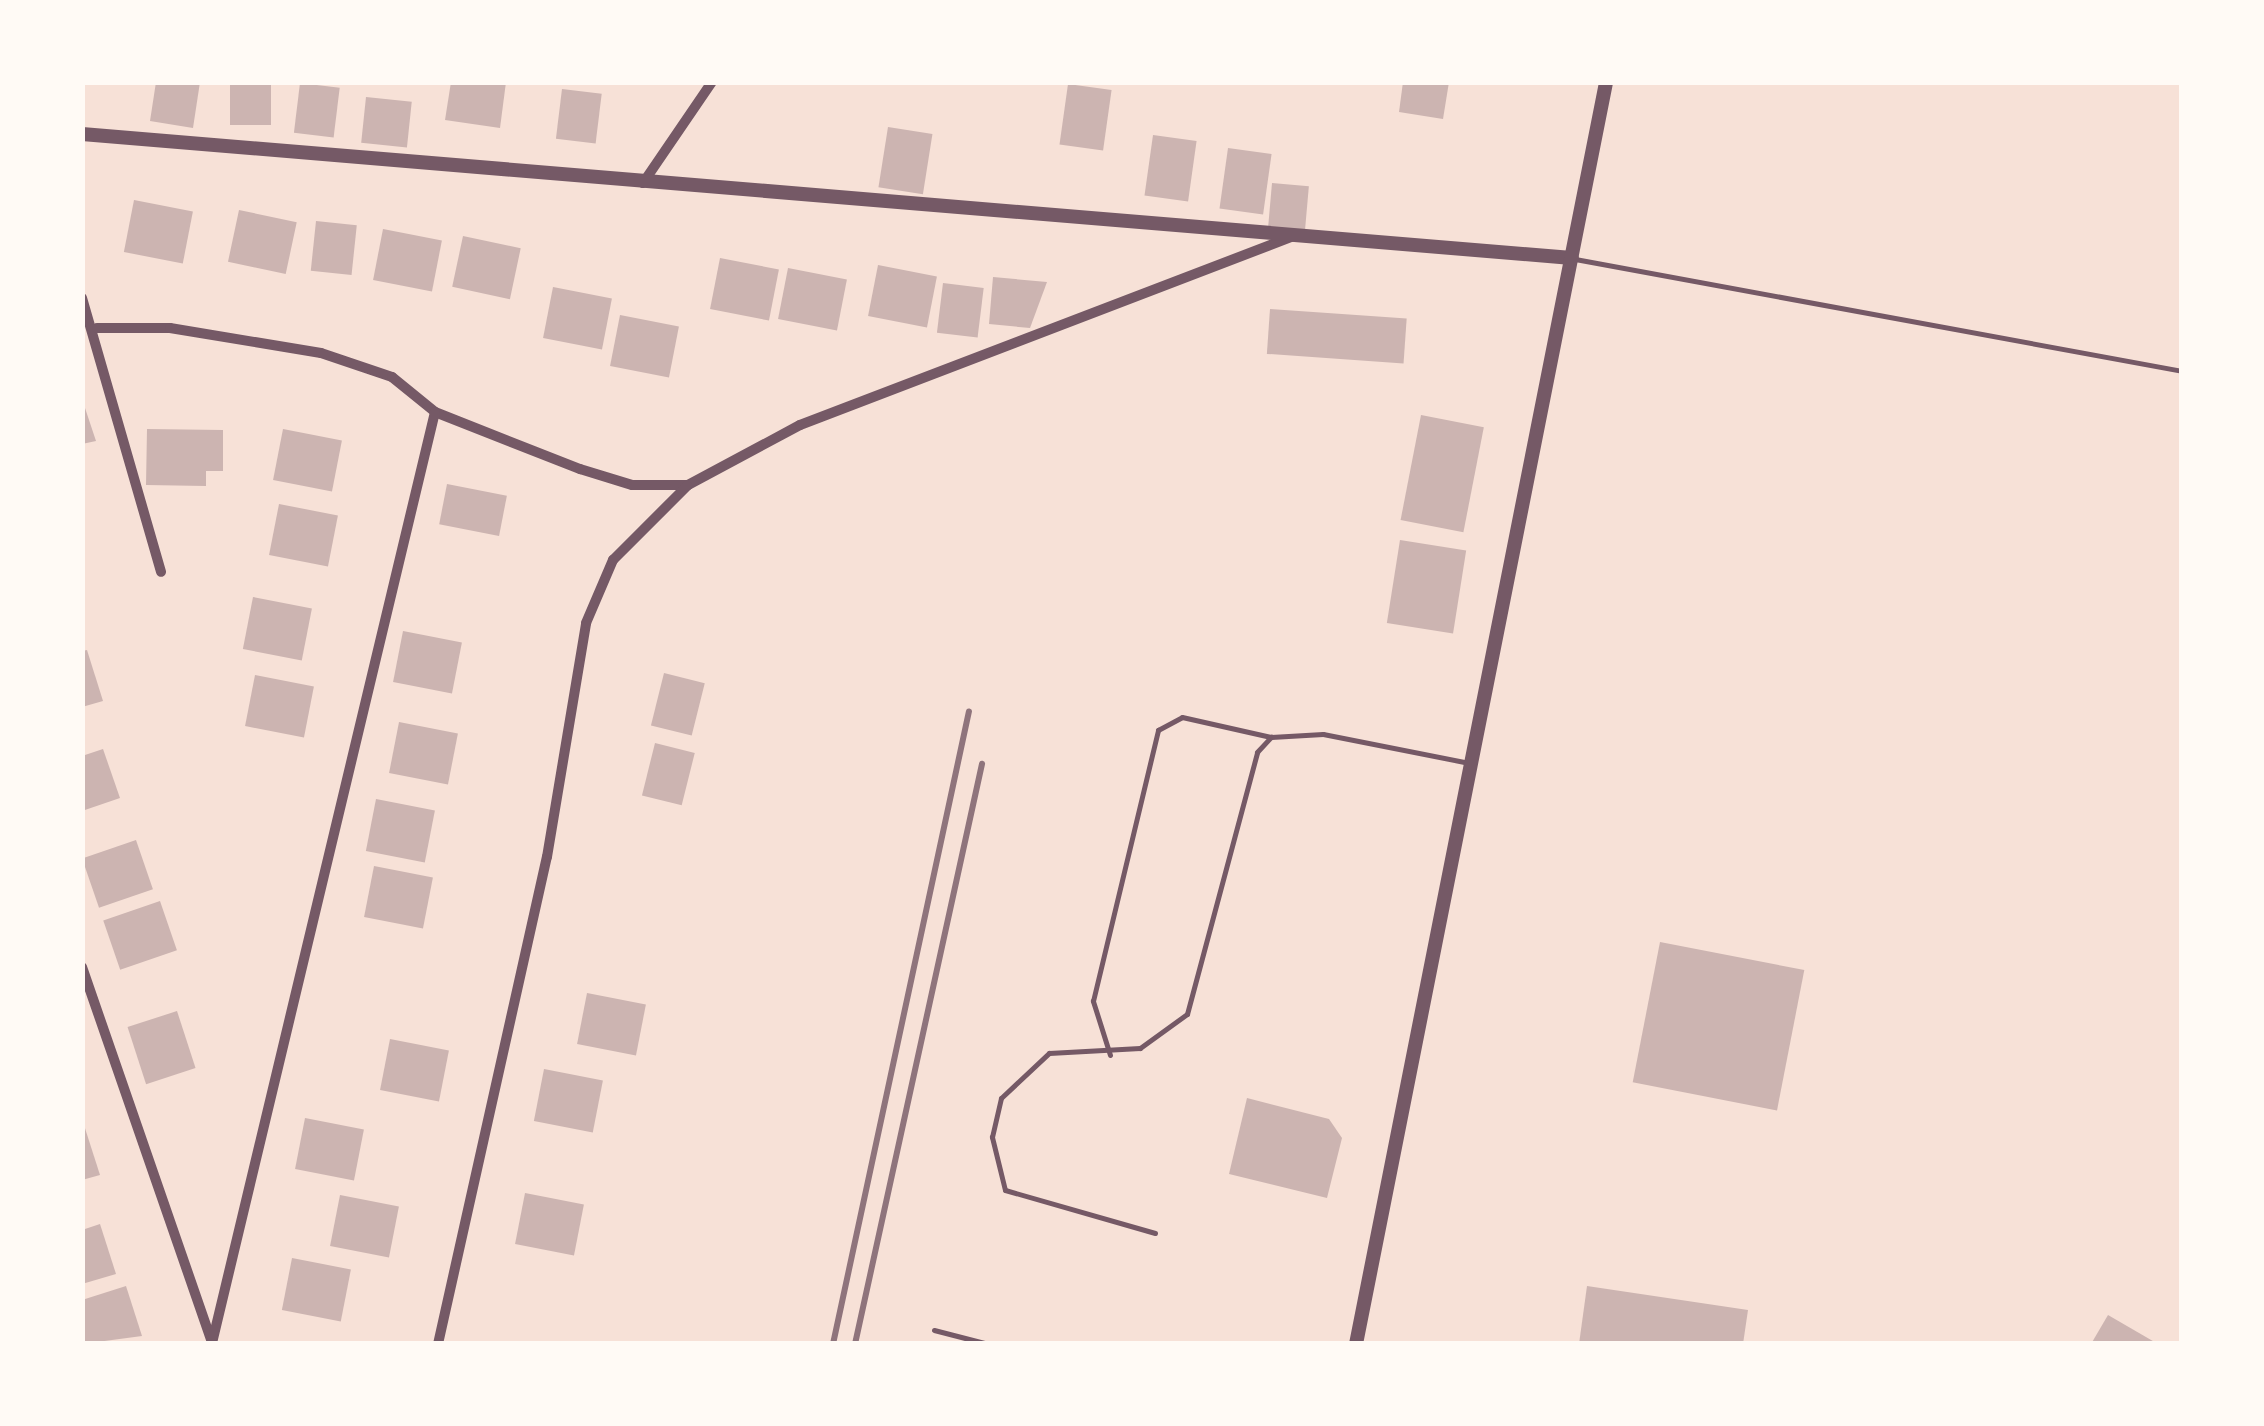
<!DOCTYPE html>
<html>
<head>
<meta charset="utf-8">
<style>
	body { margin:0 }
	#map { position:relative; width:2264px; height:1426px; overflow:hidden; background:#f7e1d7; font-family:"IBM Plex Sans",sans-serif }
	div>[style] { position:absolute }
	.building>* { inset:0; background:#ccb4b1; transform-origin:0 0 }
	.service>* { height:5px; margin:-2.5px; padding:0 2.5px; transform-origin:2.5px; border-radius:2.5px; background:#755966 }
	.minor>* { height:10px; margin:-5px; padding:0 5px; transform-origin:5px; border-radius:5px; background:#755966 }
	.tertiary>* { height:14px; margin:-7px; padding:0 7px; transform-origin:7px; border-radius:7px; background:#755966 }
	.rail>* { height:6px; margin:-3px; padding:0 3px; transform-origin:3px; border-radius:3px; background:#8f747c }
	span { translate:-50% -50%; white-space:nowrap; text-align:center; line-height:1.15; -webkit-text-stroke:8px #fffaf5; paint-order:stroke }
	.frame { position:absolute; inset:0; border:85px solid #fffaf5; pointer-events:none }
</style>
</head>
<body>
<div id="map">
	<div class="building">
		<div style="clip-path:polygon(156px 82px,200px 82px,193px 128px,150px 121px)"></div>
		<div style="left:230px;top:82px;width:41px;height:43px"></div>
		<div style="clip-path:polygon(451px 82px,506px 82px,500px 128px,445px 120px)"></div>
		<div style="clip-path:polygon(1403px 82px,1449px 82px,1443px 119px,1399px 112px)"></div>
		<div style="left:300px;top:83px;width:40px;height:50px;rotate:7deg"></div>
		<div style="left:1068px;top:84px;width:44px;height:61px;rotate:8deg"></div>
		<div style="left:562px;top:89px;width:40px;height:50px;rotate:7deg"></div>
		<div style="left:366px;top:97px;width:46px;height:46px;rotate:6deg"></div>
		<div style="left:888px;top:127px;width:45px;height:61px;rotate:9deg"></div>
		<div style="left:1153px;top:135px;width:44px;height:61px;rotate:8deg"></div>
		<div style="left:1228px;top:148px;width:44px;height:61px;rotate:8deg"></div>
		<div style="left:1272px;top:183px;width:37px;height:44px;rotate:5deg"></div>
		<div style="left:134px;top:200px;width:60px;height:53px;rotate:11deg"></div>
		<div style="left:239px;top:210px;width:59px;height:53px;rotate:12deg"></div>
		<div style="left:316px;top:221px;width:41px;height:50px;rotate:6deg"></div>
		<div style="left:383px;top:229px;width:60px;height:52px;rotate:11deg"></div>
		<div style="left:463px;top:236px;width:59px;height:52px;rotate:12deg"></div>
		<div style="left:720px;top:258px;width:60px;height:52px;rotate:11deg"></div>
		<div style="left:878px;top:265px;width:60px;height:52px;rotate:11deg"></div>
		<div style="left:788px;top:268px;width:60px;height:52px;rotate:11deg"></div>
		<div style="clip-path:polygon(993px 277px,1047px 282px,1030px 328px,989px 324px)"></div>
		<div style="left:943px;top:283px;width:41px;height:50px;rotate:7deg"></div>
		<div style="left:553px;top:287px;width:60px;height:52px;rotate:11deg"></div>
		<div style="left:1270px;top:309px;width:137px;height:45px;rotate:4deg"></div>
		<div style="left:620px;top:315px;width:60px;height:52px;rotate:11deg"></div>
		<div style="clip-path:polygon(82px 399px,96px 441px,82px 444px)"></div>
		<div style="left:1421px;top:415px;width:64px;height:107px;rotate:11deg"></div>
		<div style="clip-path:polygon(147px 429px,223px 430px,223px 471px,206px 471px,206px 486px,146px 485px)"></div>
		<div style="left:283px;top:429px;width:60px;height:52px;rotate:11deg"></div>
		<div style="left:447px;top:484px;width:61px;height:41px;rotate:11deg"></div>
		<div style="left:279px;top:504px;width:60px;height:52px;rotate:11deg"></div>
		<div style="left:1400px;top:540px;width:67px;height:84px;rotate:9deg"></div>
		<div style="left:253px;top:597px;width:60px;height:53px;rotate:11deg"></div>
		<div style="left:403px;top:631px;width:60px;height:52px;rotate:11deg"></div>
		<div style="clip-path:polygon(87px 650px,103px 701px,82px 707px,82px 651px)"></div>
		<div style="left:664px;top:673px;width:42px;height:54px;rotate:14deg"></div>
		<div style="left:255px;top:675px;width:60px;height:52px;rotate:11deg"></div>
		<div style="left:399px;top:722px;width:60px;height:52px;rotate:11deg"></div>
		<div style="left:655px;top:743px;width:41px;height:54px;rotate:14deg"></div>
		<div style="clip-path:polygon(103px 749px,120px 798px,82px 811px,82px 756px)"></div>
		<div style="left:376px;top:799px;width:60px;height:53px;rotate:11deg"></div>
		<div style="left:136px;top:840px;width:52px;height:57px;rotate:71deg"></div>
		<div style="left:374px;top:866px;width:60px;height:52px;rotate:11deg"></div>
		<div style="left:160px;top:901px;width:52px;height:60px;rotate:71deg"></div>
		<div style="left:1660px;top:942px;width:147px;height:143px;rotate:11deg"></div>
		<div style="left:587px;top:993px;width:60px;height:52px;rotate:11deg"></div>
		<div style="left:177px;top:1011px;width:60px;height:52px;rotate:72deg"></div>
		<div style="left:390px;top:1039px;width:60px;height:52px;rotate:11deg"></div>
		<div style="left:544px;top:1069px;width:60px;height:53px;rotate:11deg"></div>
		<div style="clip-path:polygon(1247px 1098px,1329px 1119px,1342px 1138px,1327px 1198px,1229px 1174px)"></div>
		<div style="left:305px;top:1118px;width:60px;height:52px;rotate:11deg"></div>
		<div style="clip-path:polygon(83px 1122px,100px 1175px,82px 1180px,82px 1123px)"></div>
		<div style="left:525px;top:1193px;width:60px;height:52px;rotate:11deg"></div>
		<div style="left:340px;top:1195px;width:60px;height:52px;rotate:11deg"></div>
		<div style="clip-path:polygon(100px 1224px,116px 1274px,82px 1284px,82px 1230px)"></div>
		<div style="left:292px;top:1258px;width:60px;height:53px;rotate:11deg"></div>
		<div style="clip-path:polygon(126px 1286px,142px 1336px,82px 1344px,82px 1300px)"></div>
		<div style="clip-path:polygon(1587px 1286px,1748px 1310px,1743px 1344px,1579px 1344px)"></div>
		<div style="clip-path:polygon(2108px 1315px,2158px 1344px,2091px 1344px)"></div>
	</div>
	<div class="service">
		<div style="left:1575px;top:259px;width:617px;rotate:10.45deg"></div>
		<div style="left:1110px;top:1055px;width:57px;rotate:-107.5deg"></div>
		<div style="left:1093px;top:1001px;width:279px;rotate:-76.5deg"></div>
		<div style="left:1158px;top:730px;width:27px;rotate:-28deg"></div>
		<div style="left:1182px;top:717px;width:91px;rotate:12.7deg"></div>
		<div style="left:1155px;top:1233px;width:156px;rotate:-164deg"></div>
		<div style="left:1005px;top:1190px;width:55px;rotate:-103.8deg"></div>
		<div style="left:992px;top:1137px;width:40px;rotate:-77deg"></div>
		<div style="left:1001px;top:1098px;width:66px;rotate:-43.2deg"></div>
		<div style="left:1049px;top:1053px;width:91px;rotate:-3.1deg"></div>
		<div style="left:1140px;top:1048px;width:58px;rotate:-35.9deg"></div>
		<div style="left:1187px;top:1014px;width:271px;rotate:-75deg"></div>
		<div style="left:1257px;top:752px;width:21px;rotate:-47deg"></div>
		<div style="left:1271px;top:737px;width:52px;rotate:-3.3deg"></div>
		<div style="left:1323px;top:734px;width:149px;rotate:11.2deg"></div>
		<div style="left:934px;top:1330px;width:56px;rotate:14.5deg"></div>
	</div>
	<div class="minor">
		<div style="left:643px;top:183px;width:122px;rotate:-55.7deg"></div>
		<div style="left:82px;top:298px;width:285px;rotate:73.9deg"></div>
		<div style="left:97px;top:328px;width:73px"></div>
		<div style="left:170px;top:328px;width:153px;rotate:9.4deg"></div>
		<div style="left:321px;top:353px;width:75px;rotate:18.7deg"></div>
		<div style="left:392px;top:377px;width:55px;rotate:39.1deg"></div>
		<div style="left:435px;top:412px;width:156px;rotate:21.5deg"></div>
		<div style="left:580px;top:469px;width:54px;rotate:17.1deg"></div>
		<div style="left:632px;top:485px;width:56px"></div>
		<div style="left:688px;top:485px;width:127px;rotate:-28.2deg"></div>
		<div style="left:800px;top:425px;width:529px;rotate:-20.94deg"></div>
		<div style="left:82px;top:967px;width:398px;rotate:70.9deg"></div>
		<div style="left:212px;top:1343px;width:957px;rotate:-76.53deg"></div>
		<div style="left:438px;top:1344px;width:499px;rotate:-77.4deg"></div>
		<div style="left:547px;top:857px;width:237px;rotate:-80.5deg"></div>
		<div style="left:586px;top:623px;width:69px;rotate:-66.8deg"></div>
		<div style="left:613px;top:560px;width:105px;rotate:-45deg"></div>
	</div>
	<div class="tertiary">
		<div style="left:82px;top:134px;width:1495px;rotate:4.76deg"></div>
		<div style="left:1356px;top:1344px;width:1287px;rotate:-78.79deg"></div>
	</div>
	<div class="rail">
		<div style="left:833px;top:1344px;width:647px;rotate:-77.87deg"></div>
		<div style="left:855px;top:1344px;width:594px;rotate:-77.65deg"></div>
	</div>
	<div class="frame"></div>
</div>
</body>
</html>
